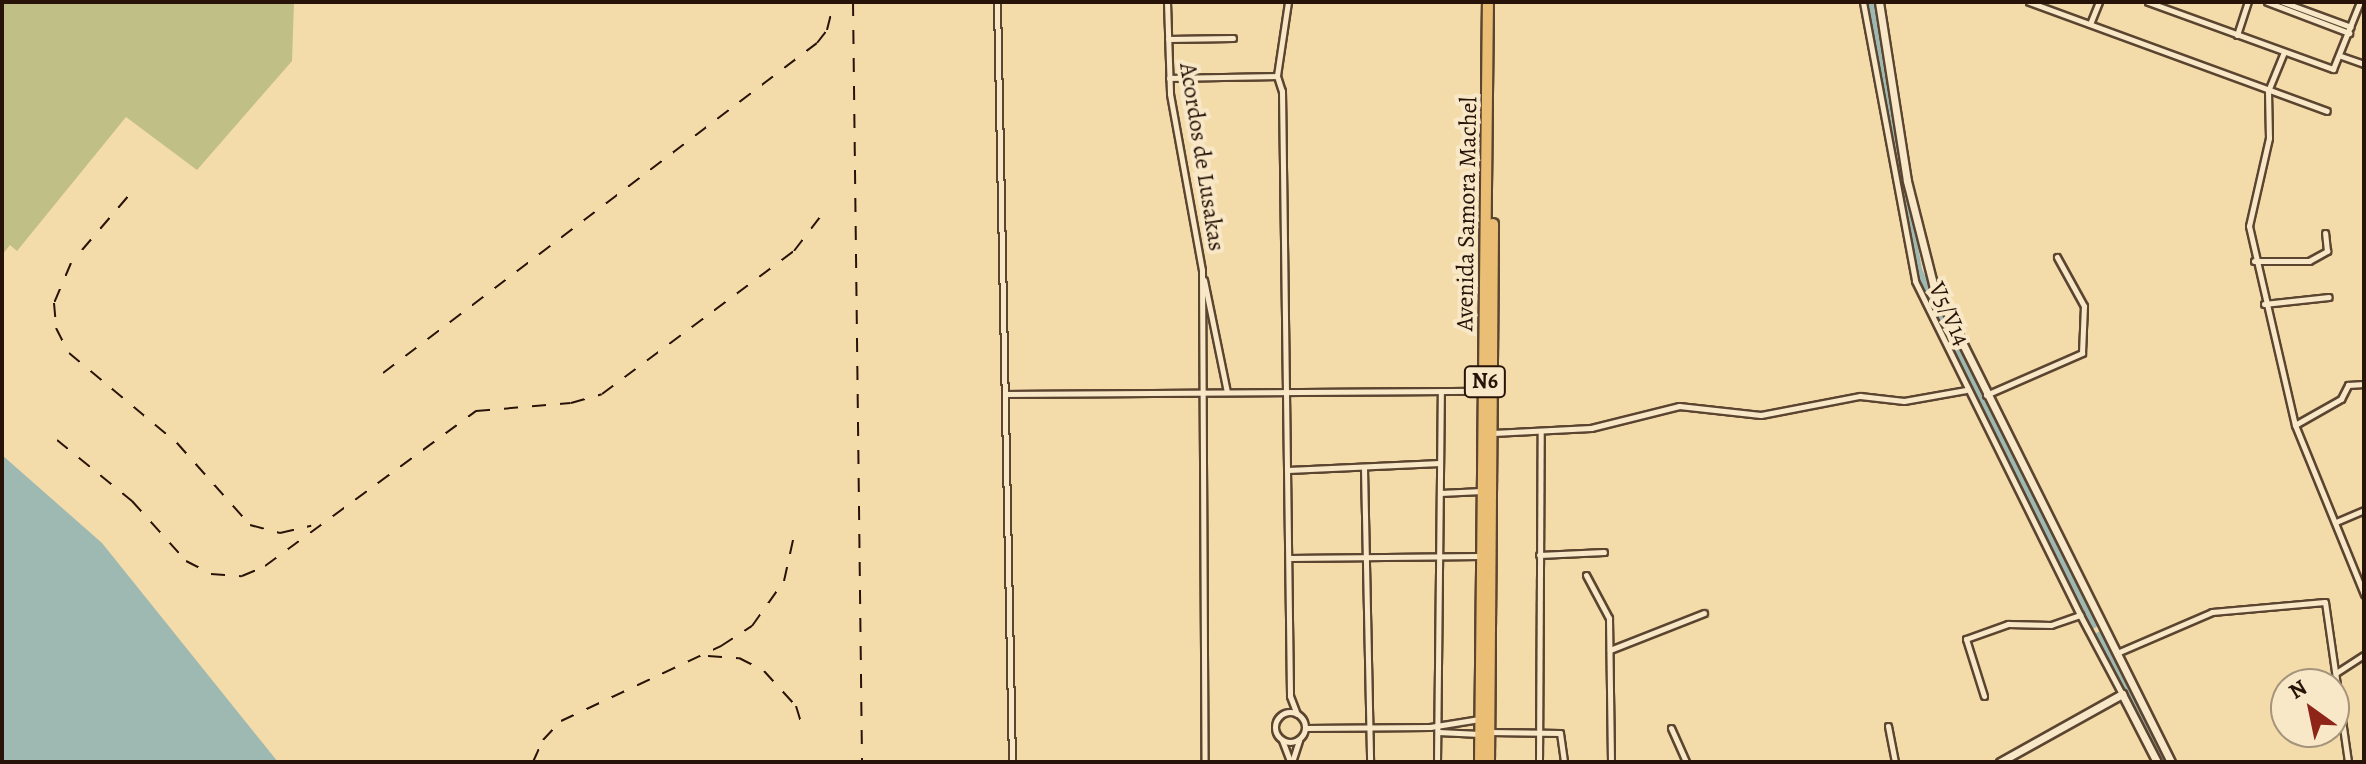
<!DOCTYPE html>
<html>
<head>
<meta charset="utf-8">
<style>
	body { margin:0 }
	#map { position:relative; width:2366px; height:764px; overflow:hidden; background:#f4dbaa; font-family:Alegreya,serif }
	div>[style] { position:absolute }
	.green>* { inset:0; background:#c0bf86 }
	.water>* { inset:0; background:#9eb9b2 }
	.roads { filter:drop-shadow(2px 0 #5b4530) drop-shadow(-2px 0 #5b4530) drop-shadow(0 2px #5b4530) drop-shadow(0 -2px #5b4530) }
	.street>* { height:5px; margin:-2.5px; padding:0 2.5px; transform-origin:2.5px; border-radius:2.5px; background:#f8e8c8 }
	.street>.ring { margin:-2.5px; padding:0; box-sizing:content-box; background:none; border:5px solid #f8e8c8; border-radius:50% }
	.secondary>* { height:7px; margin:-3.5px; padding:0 3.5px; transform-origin:3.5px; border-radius:3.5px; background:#f8e8c8 }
	.highway>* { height:10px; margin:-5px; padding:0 5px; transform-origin:5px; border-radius:5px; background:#eabe75 }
	.rail>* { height:2px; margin-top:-1px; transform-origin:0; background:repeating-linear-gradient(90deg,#281308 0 14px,transparent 0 28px) }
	span { translate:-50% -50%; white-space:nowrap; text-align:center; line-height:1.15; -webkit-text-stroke:8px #f8e8c8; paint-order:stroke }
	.shield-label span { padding:2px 6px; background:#f8e8c8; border:2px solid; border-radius:6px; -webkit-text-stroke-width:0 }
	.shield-label { font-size:22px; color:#281308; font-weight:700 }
	.street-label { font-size:24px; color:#281308 }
	.frame { position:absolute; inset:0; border:4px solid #281308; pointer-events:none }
	.north { position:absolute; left:2270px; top:668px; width:80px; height:80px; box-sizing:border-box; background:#f8e8c8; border:2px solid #a5937b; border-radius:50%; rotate:327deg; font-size:22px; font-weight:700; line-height:32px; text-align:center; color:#281308 }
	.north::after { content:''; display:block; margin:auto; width:28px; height:36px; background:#8f2418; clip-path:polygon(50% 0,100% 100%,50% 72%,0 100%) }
</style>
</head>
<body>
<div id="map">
	<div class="green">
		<div style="clip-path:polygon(2px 2px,294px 2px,292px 61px,197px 170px,126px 117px,17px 251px,10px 245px,2px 255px)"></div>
	</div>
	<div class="water">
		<div style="clip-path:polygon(1866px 2px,1875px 2px,1922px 269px,2095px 616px,2098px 626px,2091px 630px,1918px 286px)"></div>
		<div style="clip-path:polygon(2px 455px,102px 543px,278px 762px,2px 762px)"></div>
		<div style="clip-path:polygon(2100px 631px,2167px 762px,2161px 762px,2093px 635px)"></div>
	</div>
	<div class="roads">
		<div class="street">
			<div style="left:997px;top:2px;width:760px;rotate:88.87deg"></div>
			<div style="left:1167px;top:2px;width:92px;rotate:88.1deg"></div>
			<div style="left:1170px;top:94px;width:179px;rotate:79.7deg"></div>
			<div style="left:1288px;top:2px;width:75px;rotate:98.5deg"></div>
			<div style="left:1277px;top:76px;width:16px;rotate:72deg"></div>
			<div style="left:1282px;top:91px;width:605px;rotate:89.24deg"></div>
			<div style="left:1290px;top:696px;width:19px;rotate:69deg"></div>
			<div style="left:1863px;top:2px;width:284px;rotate:79.4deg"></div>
			<div style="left:1915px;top:281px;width:373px;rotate:63.7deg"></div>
			<div style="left:2029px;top:2px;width:317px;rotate:20.1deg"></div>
			<div style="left:2148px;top:2px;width:197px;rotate:19.9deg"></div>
			<div style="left:2333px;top:69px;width:72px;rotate:-68.1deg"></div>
			<div style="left:2267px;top:2px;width:88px;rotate:20.7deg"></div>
			<div style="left:2283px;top:2px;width:72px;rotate:20.2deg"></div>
			<div style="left:2090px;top:24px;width:24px;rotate:-68deg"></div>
			<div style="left:2237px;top:35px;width:35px;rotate:-72deg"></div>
			<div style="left:1168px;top:39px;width:65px;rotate:-0.9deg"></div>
			<div style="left:2284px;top:52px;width:42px;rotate:112.3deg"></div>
			<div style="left:2268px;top:91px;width:47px;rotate:88.8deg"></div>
			<div style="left:2269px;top:138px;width:90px;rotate:102.8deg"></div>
			<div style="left:2249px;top:226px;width:204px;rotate:77deg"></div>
			<div style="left:2295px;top:425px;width:183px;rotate:67.8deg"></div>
			<div style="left:2341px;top:56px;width:24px;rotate:19deg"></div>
			<div style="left:1169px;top:78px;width:108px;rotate:-1.1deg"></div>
			<div style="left:2254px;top:261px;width:55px"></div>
			<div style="left:2309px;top:261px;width:21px;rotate:-29deg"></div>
			<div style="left:2327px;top:251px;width:18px;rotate:-96deg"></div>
			<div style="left:1202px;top:270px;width:492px;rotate:89.7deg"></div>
			<div style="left:1204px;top:280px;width:114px;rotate:78.4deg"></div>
			<div style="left:2264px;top:304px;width:65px;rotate:-6.1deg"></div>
			<div style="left:1006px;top:394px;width:478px;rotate:-0.4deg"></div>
			<div style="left:1986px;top:395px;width:105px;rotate:-23.6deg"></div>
			<div style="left:2082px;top:353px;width:47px;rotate:-87.6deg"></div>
			<div style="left:2084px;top:306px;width:56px;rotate:-118.9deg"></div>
			<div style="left:2295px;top:425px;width:53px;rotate:-29.5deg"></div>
			<div style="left:2341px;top:399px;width:16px;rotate:-63deg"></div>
			<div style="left:2348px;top:385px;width:16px;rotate:-4deg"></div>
			<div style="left:1493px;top:433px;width:98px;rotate:-2.9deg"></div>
			<div style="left:1591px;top:428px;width:91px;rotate:-14deg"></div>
			<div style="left:1679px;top:406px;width:82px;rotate:6.3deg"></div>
			<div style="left:1761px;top:415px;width:101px;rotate:-10.9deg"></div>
			<div style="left:1860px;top:396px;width:44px;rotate:6.5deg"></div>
			<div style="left:1904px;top:401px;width:63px;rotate:-10.1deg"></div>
			<div style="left:1364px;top:468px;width:294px;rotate:88.8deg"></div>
			<div style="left:1288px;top:470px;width:152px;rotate:-2.6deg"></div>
			<div style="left:1440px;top:493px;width:42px;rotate:-2.7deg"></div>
			<div style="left:2336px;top:522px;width:30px;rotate:-23deg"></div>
			<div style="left:1539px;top:555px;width:65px;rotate:-2.6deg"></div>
			<div style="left:1289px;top:558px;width:192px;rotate:-0.6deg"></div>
			<div style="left:1586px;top:575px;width:49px;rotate:61.9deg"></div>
			<div style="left:1609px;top:618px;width:144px;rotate:89.2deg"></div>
			<div style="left:1610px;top:650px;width:101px;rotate:-21.5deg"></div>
			<div style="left:2117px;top:653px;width:103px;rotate:-23.3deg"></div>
			<div style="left:2212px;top:612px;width:113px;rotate:-5.1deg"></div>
			<div style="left:2325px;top:602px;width:162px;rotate:81.8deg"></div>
			<div style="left:2336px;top:673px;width:33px;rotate:-33deg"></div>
			<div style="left:1984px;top:696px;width:60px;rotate:-107.5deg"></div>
			<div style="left:1966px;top:639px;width:45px;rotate:-19.7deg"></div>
			<div style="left:2008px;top:624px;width:43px;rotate:1.3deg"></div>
			<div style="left:2051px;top:625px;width:31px;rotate:-19deg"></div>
			<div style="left:2080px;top:615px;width:89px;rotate:62deg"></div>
			<div class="ring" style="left:1275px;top:712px;width:25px;height:25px"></div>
			<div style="left:1888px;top:726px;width:37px;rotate:79deg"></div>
			<div style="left:1305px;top:728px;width:125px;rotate:-0.5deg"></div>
			<div style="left:1430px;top:727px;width:50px;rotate:-9.3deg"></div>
			<div style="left:1671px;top:728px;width:37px;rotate:66deg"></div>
			<div style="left:1438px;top:732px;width:42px;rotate:2.7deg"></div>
			<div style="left:1490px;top:732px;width:70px;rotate:0.8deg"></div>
			<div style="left:1560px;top:733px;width:29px;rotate:82deg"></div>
			<div style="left:1282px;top:740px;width:22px;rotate:69deg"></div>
			<div style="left:1292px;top:762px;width:23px;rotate:-72deg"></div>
			<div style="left:1437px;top:762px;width:371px;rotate:-89.4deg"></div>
			<div style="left:1539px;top:762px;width:329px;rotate:-89.7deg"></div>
		</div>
		<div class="secondary">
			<div style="left:1879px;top:2px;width:181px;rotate:81.1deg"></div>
			<div style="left:1907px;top:181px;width:106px;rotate:75.8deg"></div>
			<div style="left:1933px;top:284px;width:534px;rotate:63.53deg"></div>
			<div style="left:2000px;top:762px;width:140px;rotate:-29.1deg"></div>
			<div style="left:2122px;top:694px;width:76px;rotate:62.8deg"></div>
		</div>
		<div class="highway">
			<div style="left:1480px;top:762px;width:760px;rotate:-89.4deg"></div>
			<div style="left:1489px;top:762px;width:538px;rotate:-89.57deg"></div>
		</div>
	</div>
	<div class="rail">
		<div style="left:853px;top:2px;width:760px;rotate:89.32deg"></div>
		<div style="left:82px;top:250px;width:83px;rotate:-49.4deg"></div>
		<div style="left:71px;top:263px;width:43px;rotate:113deg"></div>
		<div style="left:54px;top:303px;width:25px;rotate:85deg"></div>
		<div style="left:56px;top:328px;width:28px;rotate:63deg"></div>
		<div style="left:69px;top:353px;width:141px;rotate:39.8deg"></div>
		<div style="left:177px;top:443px;width:110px;rotate:48.3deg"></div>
		<div style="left:250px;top:525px;width:31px;rotate:15deg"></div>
		<div style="left:280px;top:533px;width:32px;rotate:-13deg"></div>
		<div style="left:383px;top:373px;width:545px;rotate:-37.25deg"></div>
		<div style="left:817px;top:43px;width:16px;rotate:-52deg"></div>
		<div style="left:827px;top:30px;width:29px;rotate:-76deg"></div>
		<div style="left:57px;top:440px;width:97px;rotate:39.1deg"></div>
		<div style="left:132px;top:501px;width:81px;rotate:48deg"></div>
		<div style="left:186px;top:561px;width:28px;rotate:27deg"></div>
		<div style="left:211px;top:574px;width:31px;rotate:4deg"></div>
		<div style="left:242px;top:576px;width:25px;rotate:-23deg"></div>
		<div style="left:265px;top:566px;width:262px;rotate:-36.3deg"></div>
		<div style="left:476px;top:411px;width:95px;rotate:-4.8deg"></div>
		<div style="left:571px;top:403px;width:32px;rotate:-16deg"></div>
		<div style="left:602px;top:394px;width:239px;rotate:-36.7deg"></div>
		<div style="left:794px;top:251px;width:43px;rotate:-52.6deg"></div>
		<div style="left:708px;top:656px;width:31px;rotate:4deg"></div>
		<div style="left:739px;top:658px;width:28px;rotate:27deg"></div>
		<div style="left:764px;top:671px;width:47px;rotate:47.6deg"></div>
		<div style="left:796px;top:706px;width:17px;rotate:73deg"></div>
		<div style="left:533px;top:762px;width:24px;rotate:-66deg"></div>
		<div style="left:543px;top:740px;width:26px;rotate:-47deg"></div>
		<div style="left:561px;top:721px;width:177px;rotate:-25.1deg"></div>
		<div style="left:721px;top:646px;width:37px;rotate:-33deg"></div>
		<div style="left:752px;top:626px;width:55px;rotate:-54.6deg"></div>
		<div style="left:784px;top:581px;width:51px;rotate:-77.6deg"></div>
	</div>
	<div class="shield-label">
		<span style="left:1485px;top:382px">N6</span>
	</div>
	<div class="street-label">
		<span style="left:1202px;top:157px;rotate:81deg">Acordos de Lusakas</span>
		<span style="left:1467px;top:214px;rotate:-89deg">Avenida Samora Machel</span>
		<span style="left:1949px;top:314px;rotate:65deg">V5/V14</span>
	</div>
	<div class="frame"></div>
	<div class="north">N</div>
</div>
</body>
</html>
